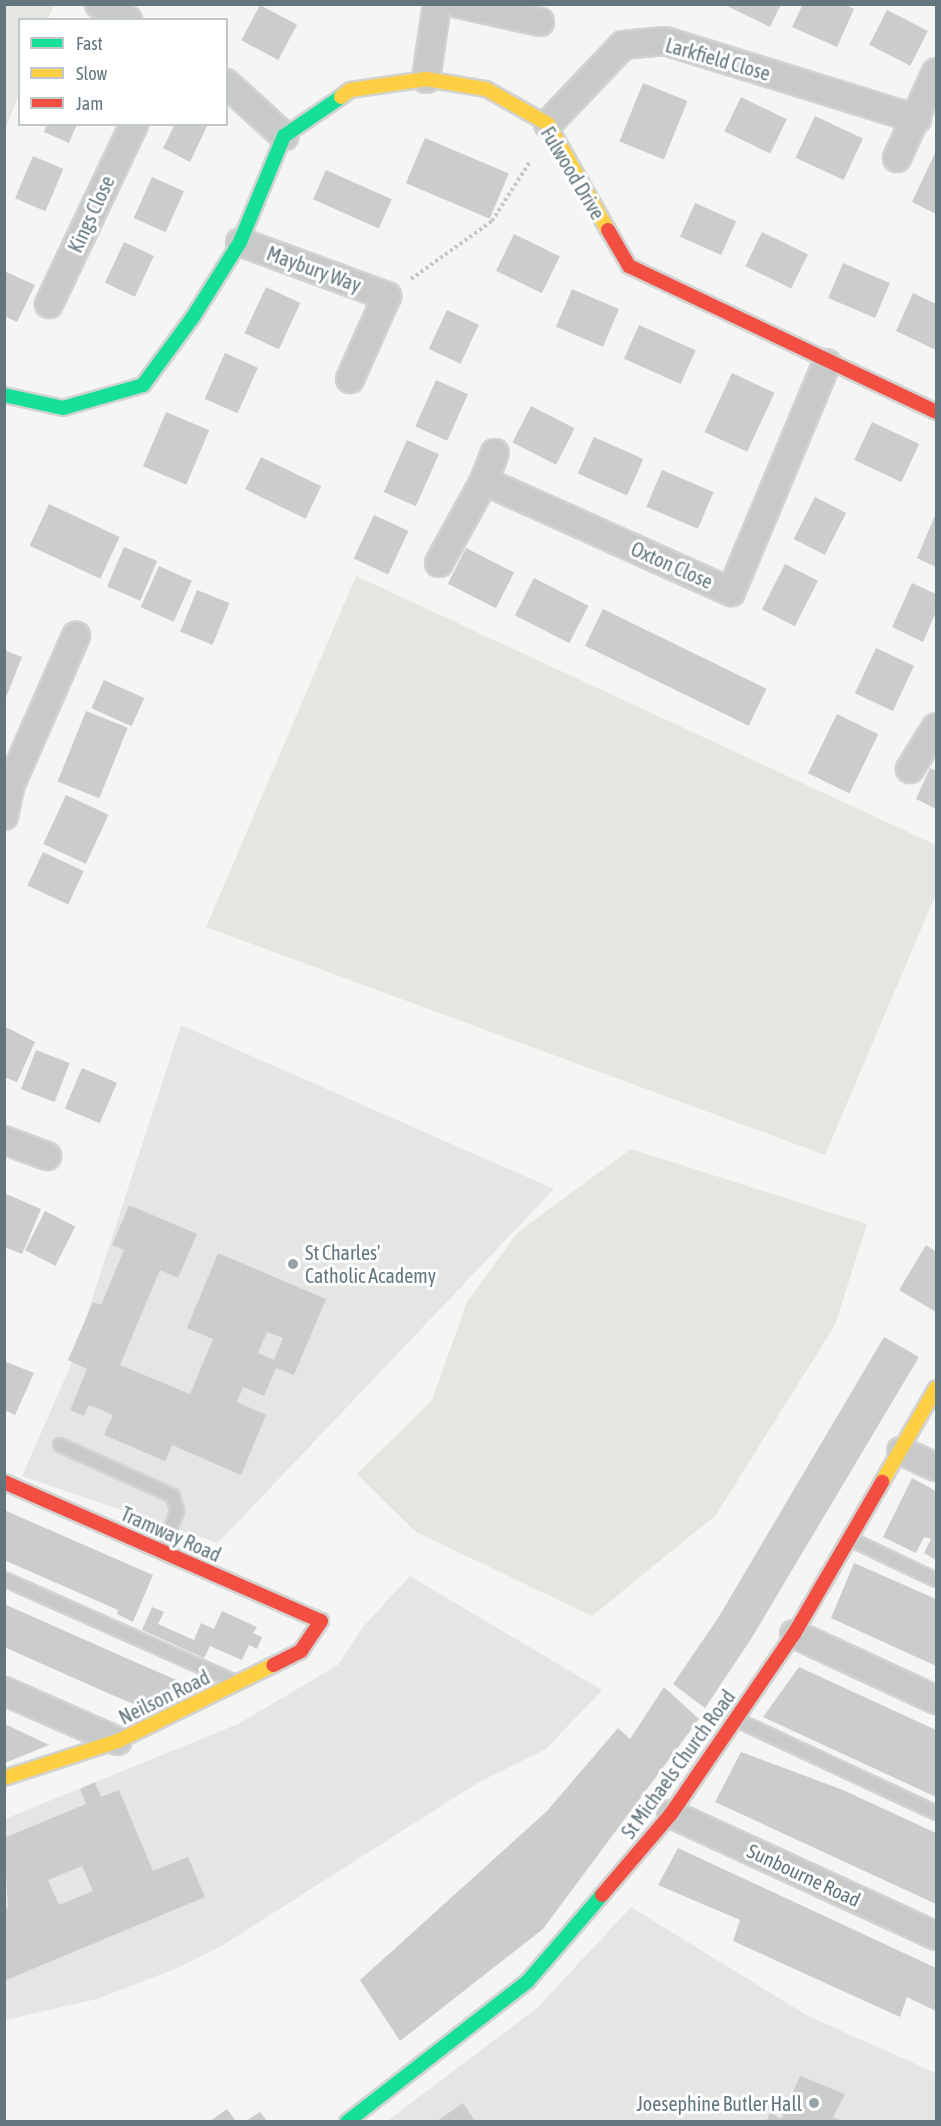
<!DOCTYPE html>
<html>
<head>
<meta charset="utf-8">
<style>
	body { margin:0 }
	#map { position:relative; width:941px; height:2126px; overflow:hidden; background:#f5f5f4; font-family:"Asap Condensed",sans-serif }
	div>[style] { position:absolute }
	.built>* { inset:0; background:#e4e6e4 }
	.green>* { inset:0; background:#e4e7e1 }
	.building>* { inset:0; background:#cbcdcd; transform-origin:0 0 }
	.path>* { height:4px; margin-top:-2px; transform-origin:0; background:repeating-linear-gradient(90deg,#c6c7c8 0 3px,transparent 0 6px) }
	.roads { filter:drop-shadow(2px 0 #d1d2d2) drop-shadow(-2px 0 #d1d2d2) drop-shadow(0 2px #d1d2d2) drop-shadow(0 -2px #d1d2d2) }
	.lane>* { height:12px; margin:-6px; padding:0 6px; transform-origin:6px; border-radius:6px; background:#c8caca }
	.street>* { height:26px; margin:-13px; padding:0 13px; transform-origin:13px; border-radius:13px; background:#c8caca }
	.fast>* { height:14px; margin:-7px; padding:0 7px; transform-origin:7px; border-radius:7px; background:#16e098 }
	.slow>* { height:14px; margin:-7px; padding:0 7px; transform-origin:7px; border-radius:7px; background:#ffcf43 }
	.jam>* { height:14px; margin:-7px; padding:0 7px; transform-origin:7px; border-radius:7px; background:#f24e42 }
	.dots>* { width:16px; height:16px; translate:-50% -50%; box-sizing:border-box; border:3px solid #fff; border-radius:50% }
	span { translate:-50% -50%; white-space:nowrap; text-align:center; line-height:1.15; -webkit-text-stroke:6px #fff; paint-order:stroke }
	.street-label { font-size:20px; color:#62767e }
	.poi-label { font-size:20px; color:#62767e }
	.left { translate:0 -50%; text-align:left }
	.right { translate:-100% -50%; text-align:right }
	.frame { position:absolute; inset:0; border:6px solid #62767e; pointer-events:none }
	.legend { position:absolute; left:18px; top:18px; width:210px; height:108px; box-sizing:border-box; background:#fff; border:2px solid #c0c8cb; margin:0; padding:8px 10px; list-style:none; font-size:18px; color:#62767e }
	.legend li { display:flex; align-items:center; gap:12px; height:30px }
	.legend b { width:30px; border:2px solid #c0c8cb }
</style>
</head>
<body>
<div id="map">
	<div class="built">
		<div style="clip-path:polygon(181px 1025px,554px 1189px,218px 1543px,22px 1476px,70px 1367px)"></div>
		<div style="clip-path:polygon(410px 1576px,602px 1690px,546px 1749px,479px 1782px,223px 1945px,180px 1967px,97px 1999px,5px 2020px,5px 1819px,238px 1724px,338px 1665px,362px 1628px)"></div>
		<div style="clip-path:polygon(631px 1907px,808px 2016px,936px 2073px,936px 2121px,386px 2122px,537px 2008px)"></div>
	</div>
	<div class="green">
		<div style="clip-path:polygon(5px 4px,54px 5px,48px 19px,20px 20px,19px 93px,5px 131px)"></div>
		<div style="clip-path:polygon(356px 576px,936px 845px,936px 894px,825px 1155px,206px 927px)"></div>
		<div style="clip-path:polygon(631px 1149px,867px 1224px,835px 1325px,716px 1515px,592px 1616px,416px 1532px,357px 1474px,432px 1400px,467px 1302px,518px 1232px)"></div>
	</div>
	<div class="building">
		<div style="clip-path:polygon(723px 4px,781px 4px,770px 27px)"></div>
		<div style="clip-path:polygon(803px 4px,844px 4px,854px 9px,837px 47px,792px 27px)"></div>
		<div style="left:260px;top:5px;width:42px;height:40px;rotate:28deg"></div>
		<div style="left:887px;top:10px;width:46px;height:39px;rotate:27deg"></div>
		<div style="left:643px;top:83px;width:48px;height:63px;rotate:22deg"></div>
		<div style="left:741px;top:97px;width:51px;height:38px;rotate:26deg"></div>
		<div style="left:815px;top:116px;width:53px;height:46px;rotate:25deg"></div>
		<div style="clip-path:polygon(47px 124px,77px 124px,69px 143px,44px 132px)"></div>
		<div style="clip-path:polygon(175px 124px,208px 124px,190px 162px,163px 148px)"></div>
		<div style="left:425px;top:138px;width:91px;height:49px;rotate:23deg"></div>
		<div style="clip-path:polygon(936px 151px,936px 214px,912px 202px)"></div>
		<div style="left:33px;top:156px;width:33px;height:46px;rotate:23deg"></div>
		<div style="left:326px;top:170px;width:72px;height:32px;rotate:24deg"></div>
		<div style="left:152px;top:177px;width:35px;height:45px;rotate:24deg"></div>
		<div style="left:695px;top:203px;width:45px;height:37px;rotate:24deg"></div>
		<div style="left:762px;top:232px;width:51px;height:38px;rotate:26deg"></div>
		<div style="left:514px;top:234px;width:51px;height:41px;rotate:26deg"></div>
		<div style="left:124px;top:242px;width:33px;height:45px;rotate:25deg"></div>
		<div style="left:843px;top:263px;width:51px;height:38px;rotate:23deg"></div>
		<div style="clip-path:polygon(4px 271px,35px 285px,17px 322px,4px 316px)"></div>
		<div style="left:266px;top:287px;width:38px;height:51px;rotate:25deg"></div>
		<div style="left:572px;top:289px;width:51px;height:41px;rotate:23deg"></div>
		<div style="clip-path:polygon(913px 293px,936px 304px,936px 350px,896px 331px)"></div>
		<div style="left:447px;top:310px;width:35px;height:43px;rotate:25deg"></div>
		<div style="left:639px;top:325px;width:62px;height:37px;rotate:24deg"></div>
		<div style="left:225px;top:353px;width:36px;height:50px;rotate:24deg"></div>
		<div style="left:732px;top:373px;width:47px;height:65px;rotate:25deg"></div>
		<div style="left:436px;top:380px;width:35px;height:51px;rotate:24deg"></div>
		<div style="left:531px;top:406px;width:49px;height:41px;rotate:27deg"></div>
		<div style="left:166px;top:412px;width:47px;height:59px;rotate:23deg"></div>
		<div style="left:872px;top:422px;width:52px;height:42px;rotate:25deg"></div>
		<div style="left:594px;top:437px;width:54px;height:40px;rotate:24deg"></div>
		<div style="left:407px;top:440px;width:35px;height:57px;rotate:24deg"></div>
		<div style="left:261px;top:457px;width:67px;height:36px;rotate:26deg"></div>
		<div style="left:662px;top:470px;width:56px;height:40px;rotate:23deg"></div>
		<div style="left:815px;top:497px;width:35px;height:47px;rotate:27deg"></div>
		<div style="left:49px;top:504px;width:78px;height:46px;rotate:25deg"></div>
		<div style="clip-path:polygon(936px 513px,936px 567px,917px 558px)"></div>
		<div style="left:374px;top:515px;width:38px;height:48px;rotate:25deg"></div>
		<div style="left:124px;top:547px;width:36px;height:43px;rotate:23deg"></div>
		<div style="left:466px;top:548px;width:54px;height:40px;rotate:27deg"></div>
		<div style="left:785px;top:564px;width:37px;height:51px;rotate:27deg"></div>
		<div style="left:159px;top:566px;width:36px;height:45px;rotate:24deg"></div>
		<div style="left:534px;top:578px;width:61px;height:42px;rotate:27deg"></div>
		<div style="clip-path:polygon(912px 583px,936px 594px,936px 612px,923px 642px,892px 627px)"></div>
		<div style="left:197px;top:590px;width:35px;height:45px;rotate:22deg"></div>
		<div style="left:603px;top:609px;width:182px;height:41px;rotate:26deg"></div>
		<div style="left:876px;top:648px;width:42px;height:50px;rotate:25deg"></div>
		<div style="clip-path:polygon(4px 650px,22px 657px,5px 700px,4px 700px)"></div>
		<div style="left:104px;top:680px;width:44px;height:31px;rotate:24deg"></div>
		<div style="left:86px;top:711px;width:45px;height:76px;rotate:22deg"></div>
		<div style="left:837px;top:714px;width:46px;height:66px;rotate:26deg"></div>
		<div style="clip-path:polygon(930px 768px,936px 771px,936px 809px,916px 799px)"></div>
		<div style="left:66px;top:795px;width:47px;height:54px;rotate:25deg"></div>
		<div style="left:43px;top:852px;width:45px;height:37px;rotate:25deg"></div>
		<div style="clip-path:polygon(4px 1026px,35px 1042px,17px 1082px,4px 1077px)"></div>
		<div style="left:36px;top:1050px;width:36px;height:42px;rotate:21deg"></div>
		<div style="left:82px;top:1068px;width:38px;height:44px;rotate:23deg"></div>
		<div style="clip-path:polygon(4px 1193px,41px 1209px,22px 1254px,4px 1247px)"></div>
		<div style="clip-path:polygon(evenodd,129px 1205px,197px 1234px,178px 1278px,160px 1270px,120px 1365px,190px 1394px,213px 1339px,187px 1328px,218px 1253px,326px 1299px,294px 1375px,276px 1368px,264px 1396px,243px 1387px,237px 1402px,266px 1415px,241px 1475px,172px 1445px,165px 1461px,104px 1435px,113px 1415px,89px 1405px,84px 1416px,70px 1410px,87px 1369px,68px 1360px,93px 1302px,101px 1305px,124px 1250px,112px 1245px,129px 1205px,267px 1332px,283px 1338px,274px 1360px,258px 1353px,267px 1332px)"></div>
		<div style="left:45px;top:1211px;width:34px;height:44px;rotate:27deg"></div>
		<div style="clip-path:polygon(926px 1245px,936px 1252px,936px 1312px,899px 1290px)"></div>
		<div style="clip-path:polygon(884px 1337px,919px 1357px,751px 1639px,705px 1708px,673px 1684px,718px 1618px)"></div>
		<div style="clip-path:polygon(4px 1361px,34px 1373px,15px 1415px,4px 1410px)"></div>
		<div style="clip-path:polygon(912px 1478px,936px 1491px,936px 1560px,924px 1553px,931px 1539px,924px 1537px,916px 1553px,883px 1537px)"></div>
		<div style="clip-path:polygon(4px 1510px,153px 1575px,133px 1622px,117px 1614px,118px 1610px,4px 1560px)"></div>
		<div style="clip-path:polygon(854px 1563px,936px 1599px,936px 1666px,831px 1618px)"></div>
		<div style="clip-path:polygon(4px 1604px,135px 1662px,188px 1685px,139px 1706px,119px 1698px,4px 1647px)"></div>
		<div style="clip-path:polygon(152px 1607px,164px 1612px,158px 1624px,194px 1640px,201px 1623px,214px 1629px,222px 1611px,257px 1627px,253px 1633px,262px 1637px,257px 1649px,249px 1645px,242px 1660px,210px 1646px,204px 1658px,142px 1630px)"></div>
		<div style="clip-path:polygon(799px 1667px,936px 1730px,936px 1797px,763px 1717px)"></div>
		<div style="clip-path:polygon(664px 1687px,699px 1719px,543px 1929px,400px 2041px,360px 1980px,547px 1811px,618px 1728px,630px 1739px)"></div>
		<div style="clip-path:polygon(5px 1724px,49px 1745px,5px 1763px)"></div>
		<div style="clip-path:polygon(741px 1752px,843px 1790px,936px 1833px,936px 1904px,715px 1802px)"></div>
		<div style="clip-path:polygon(evenodd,95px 1782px,101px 1797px,119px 1790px,153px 1871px,188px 1857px,205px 1897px,4px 1981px,4px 1909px,8px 1908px,4px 1838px,86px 1804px,80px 1789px,95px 1782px,82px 1866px,93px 1891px,59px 1905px,48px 1880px,82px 1866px)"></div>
		<div style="clip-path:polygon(678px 1848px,936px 1968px,936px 2011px,907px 1997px,900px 2017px,733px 1941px,740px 1920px,658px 1885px)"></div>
		<div style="clip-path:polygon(800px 2076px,845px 2094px,833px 2117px,842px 2121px,767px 2121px,770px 2112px,781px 2119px)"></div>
		<div style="clip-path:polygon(463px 2103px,475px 2121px,437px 2121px)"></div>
		<div style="clip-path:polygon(227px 2109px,236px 2121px,210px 2121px)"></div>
		<div style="clip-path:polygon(260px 2112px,267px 2121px,246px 2121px)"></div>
	</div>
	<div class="path">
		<div style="left:411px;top:279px;width:100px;rotate:-35.6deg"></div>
		<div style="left:492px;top:221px;width:72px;rotate:-57.4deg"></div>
	</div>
	<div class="roads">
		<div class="lane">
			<div style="left:60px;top:1445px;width:124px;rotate:24.3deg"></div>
			<div style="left:173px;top:1496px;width:16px;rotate:75deg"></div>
			<div style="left:177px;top:1511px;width:41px;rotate:109.7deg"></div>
			<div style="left:850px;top:1539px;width:95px;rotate:25.5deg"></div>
			<div style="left:4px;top:1579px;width:248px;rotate:24deg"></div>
			<div style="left:737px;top:1720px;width:220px;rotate:25deg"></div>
		</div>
		<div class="street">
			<div style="left:99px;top:4px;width:33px;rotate:29deg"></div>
			<div style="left:459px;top:4px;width:83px;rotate:12.5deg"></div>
			<div style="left:426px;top:79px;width:76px;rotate:-81.7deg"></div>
			<div style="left:226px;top:83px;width:79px;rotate:42.4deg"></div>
			<div style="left:548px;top:124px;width:109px;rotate:-46.5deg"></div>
			<div style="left:623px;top:45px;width:42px;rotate:-5.4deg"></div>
			<div style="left:665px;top:41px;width:264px;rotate:17.2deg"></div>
			<div style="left:897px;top:158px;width:94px;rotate:-65.6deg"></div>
			<div style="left:240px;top:242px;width:157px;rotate:20.2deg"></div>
			<div style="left:387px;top:296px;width:91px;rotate:114deg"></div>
			<div style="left:49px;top:304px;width:199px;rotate:-64.7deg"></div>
			<div style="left:484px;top:481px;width:271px;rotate:24.2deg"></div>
			<div style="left:731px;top:592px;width:248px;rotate:-67.3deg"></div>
			<div style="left:439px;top:563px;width:94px;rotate:-61.2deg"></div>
			<div style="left:484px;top:481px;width:30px;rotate:-69deg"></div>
			<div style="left:910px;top:769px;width:49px;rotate:-58.2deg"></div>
			<div style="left:4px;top:816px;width:33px;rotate:-78deg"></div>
			<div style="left:11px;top:784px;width:162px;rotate:-66.3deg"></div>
			<div style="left:4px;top:1140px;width:46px;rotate:20.4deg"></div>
			<div style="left:901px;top:1451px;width:38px;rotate:25deg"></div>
			<div style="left:794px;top:1634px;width:157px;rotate:24.9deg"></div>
			<div style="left:4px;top:1691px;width:124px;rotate:23.7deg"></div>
			<div style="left:671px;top:1814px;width:292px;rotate:24.7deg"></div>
		</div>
		<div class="fast">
			<div style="left:4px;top:395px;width:60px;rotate:12.4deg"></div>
			<div style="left:63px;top:408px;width:83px;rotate:-16deg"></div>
			<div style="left:143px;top:385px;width:84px;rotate:-53.7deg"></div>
			<div style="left:193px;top:317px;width:89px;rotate:-57.9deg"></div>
			<div style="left:240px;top:242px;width:115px;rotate:-67.5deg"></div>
			<div style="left:284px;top:136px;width:69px;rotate:-34.4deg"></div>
			<div style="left:347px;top:2122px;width:229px;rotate:-37.9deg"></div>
			<div style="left:528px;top:1981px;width:113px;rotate:-49.3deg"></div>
		</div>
		<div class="slow">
			<div style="left:341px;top:97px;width:11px;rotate:-38deg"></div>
			<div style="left:350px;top:90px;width:77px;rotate:-8.2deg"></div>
			<div style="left:426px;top:79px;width:61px;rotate:9.5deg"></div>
			<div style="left:486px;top:89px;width:71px;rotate:29.4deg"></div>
			<div style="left:548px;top:124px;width:122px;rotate:60.5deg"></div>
			<div style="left:882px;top:1482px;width:108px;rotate:-60.1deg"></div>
			<div style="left:4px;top:1778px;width:120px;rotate:-18deg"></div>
			<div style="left:118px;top:1741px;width:173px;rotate:-26.1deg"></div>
		</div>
		<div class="jam">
			<div style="left:608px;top:230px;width:42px;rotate:59.7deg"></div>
			<div style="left:629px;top:266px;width:340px;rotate:25.4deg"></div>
			<div style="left:4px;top:1482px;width:346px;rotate:23.7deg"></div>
			<div style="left:321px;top:1621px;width:36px;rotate:124deg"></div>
			<div style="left:301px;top:1651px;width:31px;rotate:153deg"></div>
			<div style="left:602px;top:1895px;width:106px;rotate:-49.6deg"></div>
			<div style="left:671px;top:1814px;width:218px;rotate:-55.7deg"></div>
			<div style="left:794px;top:1634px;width:176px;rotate:-59.9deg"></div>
		</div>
	</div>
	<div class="dots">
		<div style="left:293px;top:1264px;background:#95a2a7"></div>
		<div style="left:814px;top:2103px;background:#95a2a7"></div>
	</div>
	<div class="street-label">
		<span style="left:718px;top:59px;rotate:16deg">Larkfield Close</span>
		<span style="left:573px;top:173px;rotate:59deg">Fulwood Drive</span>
		<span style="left:91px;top:214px;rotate:-65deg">Kings Close</span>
		<span style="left:314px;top:269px;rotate:20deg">Maybury Way</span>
		<span style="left:672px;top:565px;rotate:24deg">Oxton Close</span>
		<span style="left:171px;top:1534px;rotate:24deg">Tramway Road</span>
		<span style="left:164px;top:1697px;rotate:-26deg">Neilson Road</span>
		<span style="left:678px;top:1764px;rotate:-54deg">St Michaels Church Road</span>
		<span style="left:804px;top:1875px;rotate:25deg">Sunbourne Road</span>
	</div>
	<div class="poi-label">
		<span class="left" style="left:305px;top:1264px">St Charles'<br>Catholic Academy</span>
		<span class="right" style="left:802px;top:2103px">Joesephine Butler Hall</span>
	</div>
	<div class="frame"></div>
	<ul class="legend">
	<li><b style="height:8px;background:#16e098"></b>Fast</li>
	<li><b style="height:8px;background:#ffcf43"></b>Slow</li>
	<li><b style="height:8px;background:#f24e42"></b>Jam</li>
	</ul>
</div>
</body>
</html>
